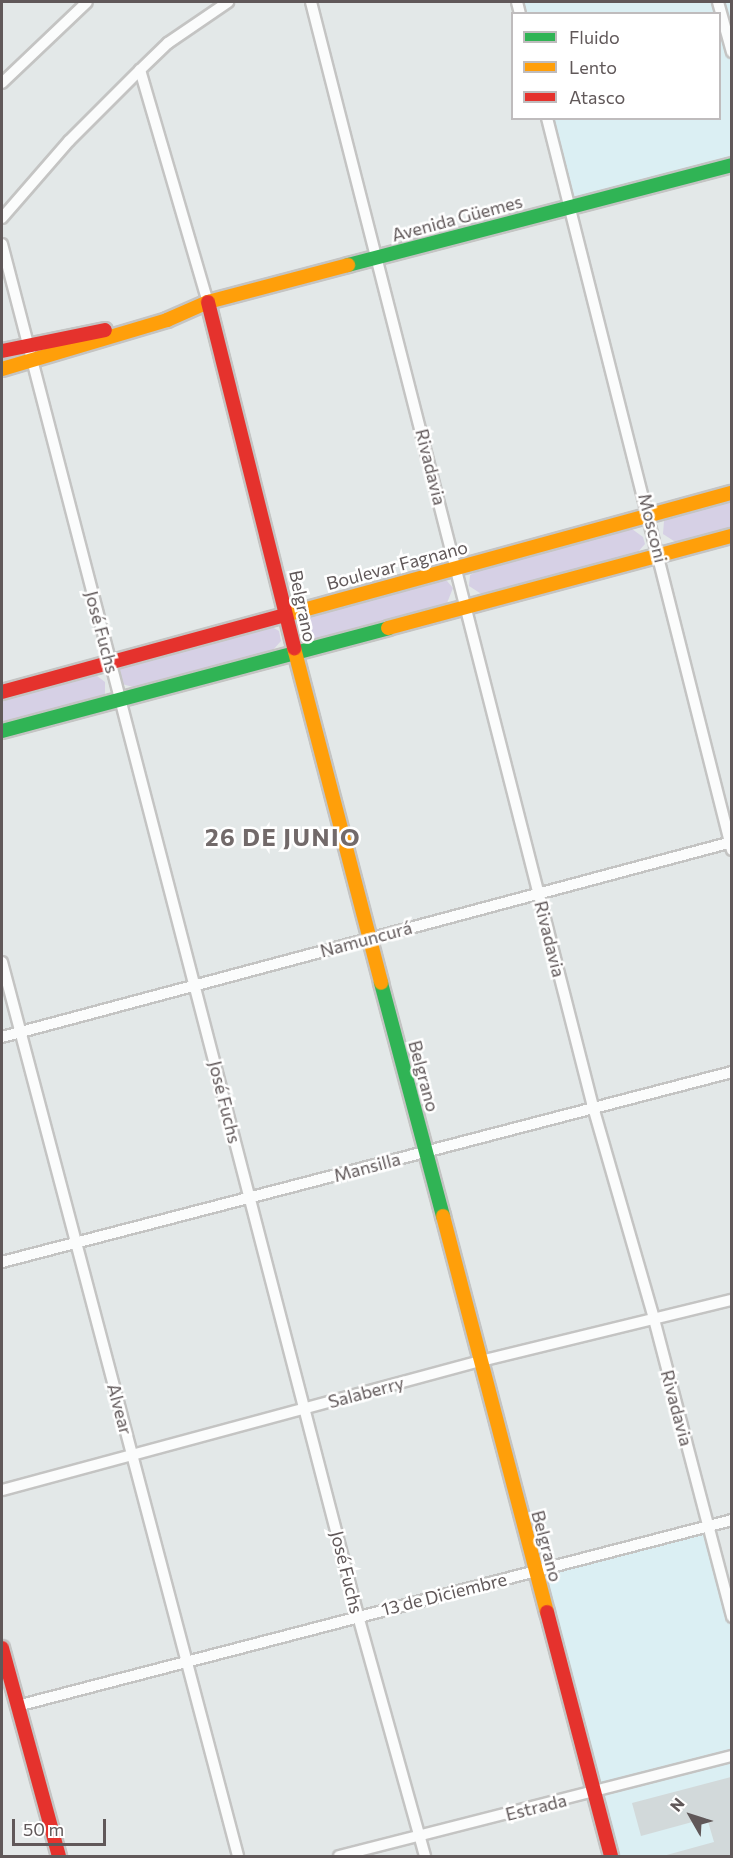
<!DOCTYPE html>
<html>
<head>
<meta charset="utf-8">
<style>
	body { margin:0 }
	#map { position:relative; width:733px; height:1858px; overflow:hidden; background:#e3e8e8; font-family:Commissioner,sans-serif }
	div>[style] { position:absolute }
	.commercial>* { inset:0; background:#dbeff3 }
	.education>* { inset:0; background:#d2d9da }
	.green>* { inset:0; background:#d6d0e5 }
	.roads { filter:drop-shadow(2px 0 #c4c4c3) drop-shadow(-2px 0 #c4c4c3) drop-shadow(0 2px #c4c4c3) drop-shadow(0 -2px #c4c4c3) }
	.street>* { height:10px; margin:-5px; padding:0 5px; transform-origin:5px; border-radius:5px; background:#fbfcfc }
	.fast>* { height:14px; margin:-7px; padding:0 7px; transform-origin:7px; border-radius:7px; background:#30b455 }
	.slow>* { height:14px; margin:-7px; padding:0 7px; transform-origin:7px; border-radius:7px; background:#ff9f0a }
	.jam>* { height:14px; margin:-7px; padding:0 7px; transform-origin:7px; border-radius:7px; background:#e5322d }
	span { translate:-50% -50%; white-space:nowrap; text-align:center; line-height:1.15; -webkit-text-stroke:5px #fff; paint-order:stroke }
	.street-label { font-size:18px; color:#605859 }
	.district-label { font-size:24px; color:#726a6a; font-weight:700; letter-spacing:1.5px }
	.frame { position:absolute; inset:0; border:3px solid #605859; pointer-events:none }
	.legend { position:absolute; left:511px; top:12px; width:210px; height:108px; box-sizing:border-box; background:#fff; border:2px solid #bfbcbd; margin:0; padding:8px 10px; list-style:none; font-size:18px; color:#605859 }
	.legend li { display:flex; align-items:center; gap:12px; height:30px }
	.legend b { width:30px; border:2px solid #bfbcbd }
	.north { position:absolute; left:661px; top:1786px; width:60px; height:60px; -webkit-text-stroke:4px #fff; paint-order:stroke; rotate:309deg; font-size:16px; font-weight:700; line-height:24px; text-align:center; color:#605859 }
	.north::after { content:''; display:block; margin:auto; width:21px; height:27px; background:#605859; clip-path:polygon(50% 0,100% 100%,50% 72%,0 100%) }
	.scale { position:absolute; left:12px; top:1819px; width:94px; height:27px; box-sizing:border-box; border:3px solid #605859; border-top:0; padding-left:8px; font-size:18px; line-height:21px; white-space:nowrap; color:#605859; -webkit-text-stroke:4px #fff; paint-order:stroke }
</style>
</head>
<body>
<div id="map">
	<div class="commercial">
		<div style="clip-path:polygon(517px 2px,731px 2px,731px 165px,570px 208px,547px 119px,720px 118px,720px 14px,520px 13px)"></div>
		<div style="clip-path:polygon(708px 1526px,731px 1617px,731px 1856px,611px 1856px,535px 1570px)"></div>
	</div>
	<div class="education">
		<div style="clip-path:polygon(731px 1777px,731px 1856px,663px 1856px,714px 1842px,707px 1818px,641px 1836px,632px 1803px)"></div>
	</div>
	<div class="green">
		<div style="clip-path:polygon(731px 502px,731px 529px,677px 543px,663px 534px,664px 521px,670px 518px)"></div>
		<div style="clip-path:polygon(632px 529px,643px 537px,645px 544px,637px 553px,483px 595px,469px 586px,470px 575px,486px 567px)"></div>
		<div style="clip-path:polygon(438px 580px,447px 581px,453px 588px,447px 603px,310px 640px,296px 629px,300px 618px)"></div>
		<div style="clip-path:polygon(267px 624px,279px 631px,281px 641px,273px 650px,133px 687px,122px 684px,117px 670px,122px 665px)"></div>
		<div style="clip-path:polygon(92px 672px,105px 682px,105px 695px,2px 725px,2px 697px)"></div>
	</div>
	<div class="roads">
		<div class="street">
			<div style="left:311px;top:2px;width:1140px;rotate:75.68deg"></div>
			<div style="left:593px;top:1107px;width:221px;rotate:73.9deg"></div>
			<div style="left:654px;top:1319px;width:308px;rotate:75.3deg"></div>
			<div style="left:517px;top:2px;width:12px;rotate:76deg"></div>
			<div style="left:718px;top:2px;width:52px;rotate:74.4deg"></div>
			<div style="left:140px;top:70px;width:242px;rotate:73.7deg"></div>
			<div style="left:2px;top:83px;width:117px;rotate:-43.6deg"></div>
			<div style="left:547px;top:118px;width:755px;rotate:75.82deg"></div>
			<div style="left:2px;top:218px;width:102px;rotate:-49deg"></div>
			<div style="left:69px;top:141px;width:100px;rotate:-45deg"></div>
			<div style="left:140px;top:70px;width:39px;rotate:-44deg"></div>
			<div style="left:168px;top:43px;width:73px;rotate:-34.3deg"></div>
			<div style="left:2px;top:244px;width:1417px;rotate:75.45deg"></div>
			<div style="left:358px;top:1616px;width:249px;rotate:74.4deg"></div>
			<div style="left:2px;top:962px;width:925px;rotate:75.21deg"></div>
			<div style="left:2px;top:1037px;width:756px;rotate:-14.96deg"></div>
			<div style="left:2px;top:1262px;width:754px;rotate:-14.59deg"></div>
			<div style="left:2px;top:1490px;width:496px;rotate:-15.1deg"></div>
			<div style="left:481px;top:1361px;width:258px;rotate:-13.7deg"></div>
			<div style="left:17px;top:1706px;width:739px;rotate:-14.58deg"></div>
			<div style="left:339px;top:1856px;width:406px;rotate:-14.3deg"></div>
		</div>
		<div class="fast">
			<div style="left:348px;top:265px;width:397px;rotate:-14.6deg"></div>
			<div style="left:2px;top:731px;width:400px;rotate:-14.9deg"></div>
			<div style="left:381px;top:983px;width:241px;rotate:75.1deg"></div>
		</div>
		<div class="slow">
			<div style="left:2px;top:369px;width:172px;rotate:-16.5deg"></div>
			<div style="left:167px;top:320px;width:45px;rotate:-23.7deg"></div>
			<div style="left:208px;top:302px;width:145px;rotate:-14.8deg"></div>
			<div style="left:285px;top:615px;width:463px;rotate:-15.3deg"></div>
			<div style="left:388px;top:628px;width:356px;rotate:-15deg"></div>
			<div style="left:294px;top:648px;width:346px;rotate:75.4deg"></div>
			<div style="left:443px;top:1216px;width:409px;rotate:75.3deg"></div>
		</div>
		<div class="jam">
			<div style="left:208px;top:302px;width:357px;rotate:76deg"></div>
			<div style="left:2px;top:351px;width:105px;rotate:-11.5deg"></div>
			<div style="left:2px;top:692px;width:293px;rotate:-15.2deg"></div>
			<div style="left:547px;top:1612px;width:252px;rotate:75.3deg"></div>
			<div style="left:2px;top:1648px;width:216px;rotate:74.7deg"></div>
		</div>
	</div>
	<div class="street-label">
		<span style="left:457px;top:218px;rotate:-15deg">Avenida Güemes</span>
		<span style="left:431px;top:467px;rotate:76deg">Rivadavia</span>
		<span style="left:653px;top:528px;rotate:76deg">Mosconi</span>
		<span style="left:397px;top:565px;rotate:-15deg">Boulevar Fagnano</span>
		<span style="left:303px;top:606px;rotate:78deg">Belgrano</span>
		<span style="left:102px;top:632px;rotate:75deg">José Fuchs</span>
		<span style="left:366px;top:939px;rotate:-15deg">Namuncurá</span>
		<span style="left:550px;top:939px;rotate:76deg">Rivadavia</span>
		<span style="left:424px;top:1076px;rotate:75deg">Belgrano</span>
		<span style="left:225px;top:1102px;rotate:76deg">José Fuchs</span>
		<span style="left:367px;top:1167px;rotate:-15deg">Mansilla</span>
		<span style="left:366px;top:1392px;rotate:-15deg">Salaberry</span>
		<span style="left:677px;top:1408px;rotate:75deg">Rivadavia</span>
		<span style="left:120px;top:1409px;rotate:75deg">Alvear</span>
		<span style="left:547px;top:1546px;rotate:75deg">Belgrano</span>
		<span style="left:347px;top:1572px;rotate:76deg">José Fuchs</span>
		<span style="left:444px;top:1594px;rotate:-14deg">13 de Diciembre</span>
		<span style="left:536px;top:1807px;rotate:-14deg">Estrada</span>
	</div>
	<div class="district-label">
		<span style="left:283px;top:837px">26 DE JUNIO</span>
	</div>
	<div class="frame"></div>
	<ul class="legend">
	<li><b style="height:8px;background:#30b455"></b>Fluido</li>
	<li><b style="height:8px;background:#ff9f0a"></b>Lento</li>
	<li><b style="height:8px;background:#e5322d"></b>Atasco</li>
	</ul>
	<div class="north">N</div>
	<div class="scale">50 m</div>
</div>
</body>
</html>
